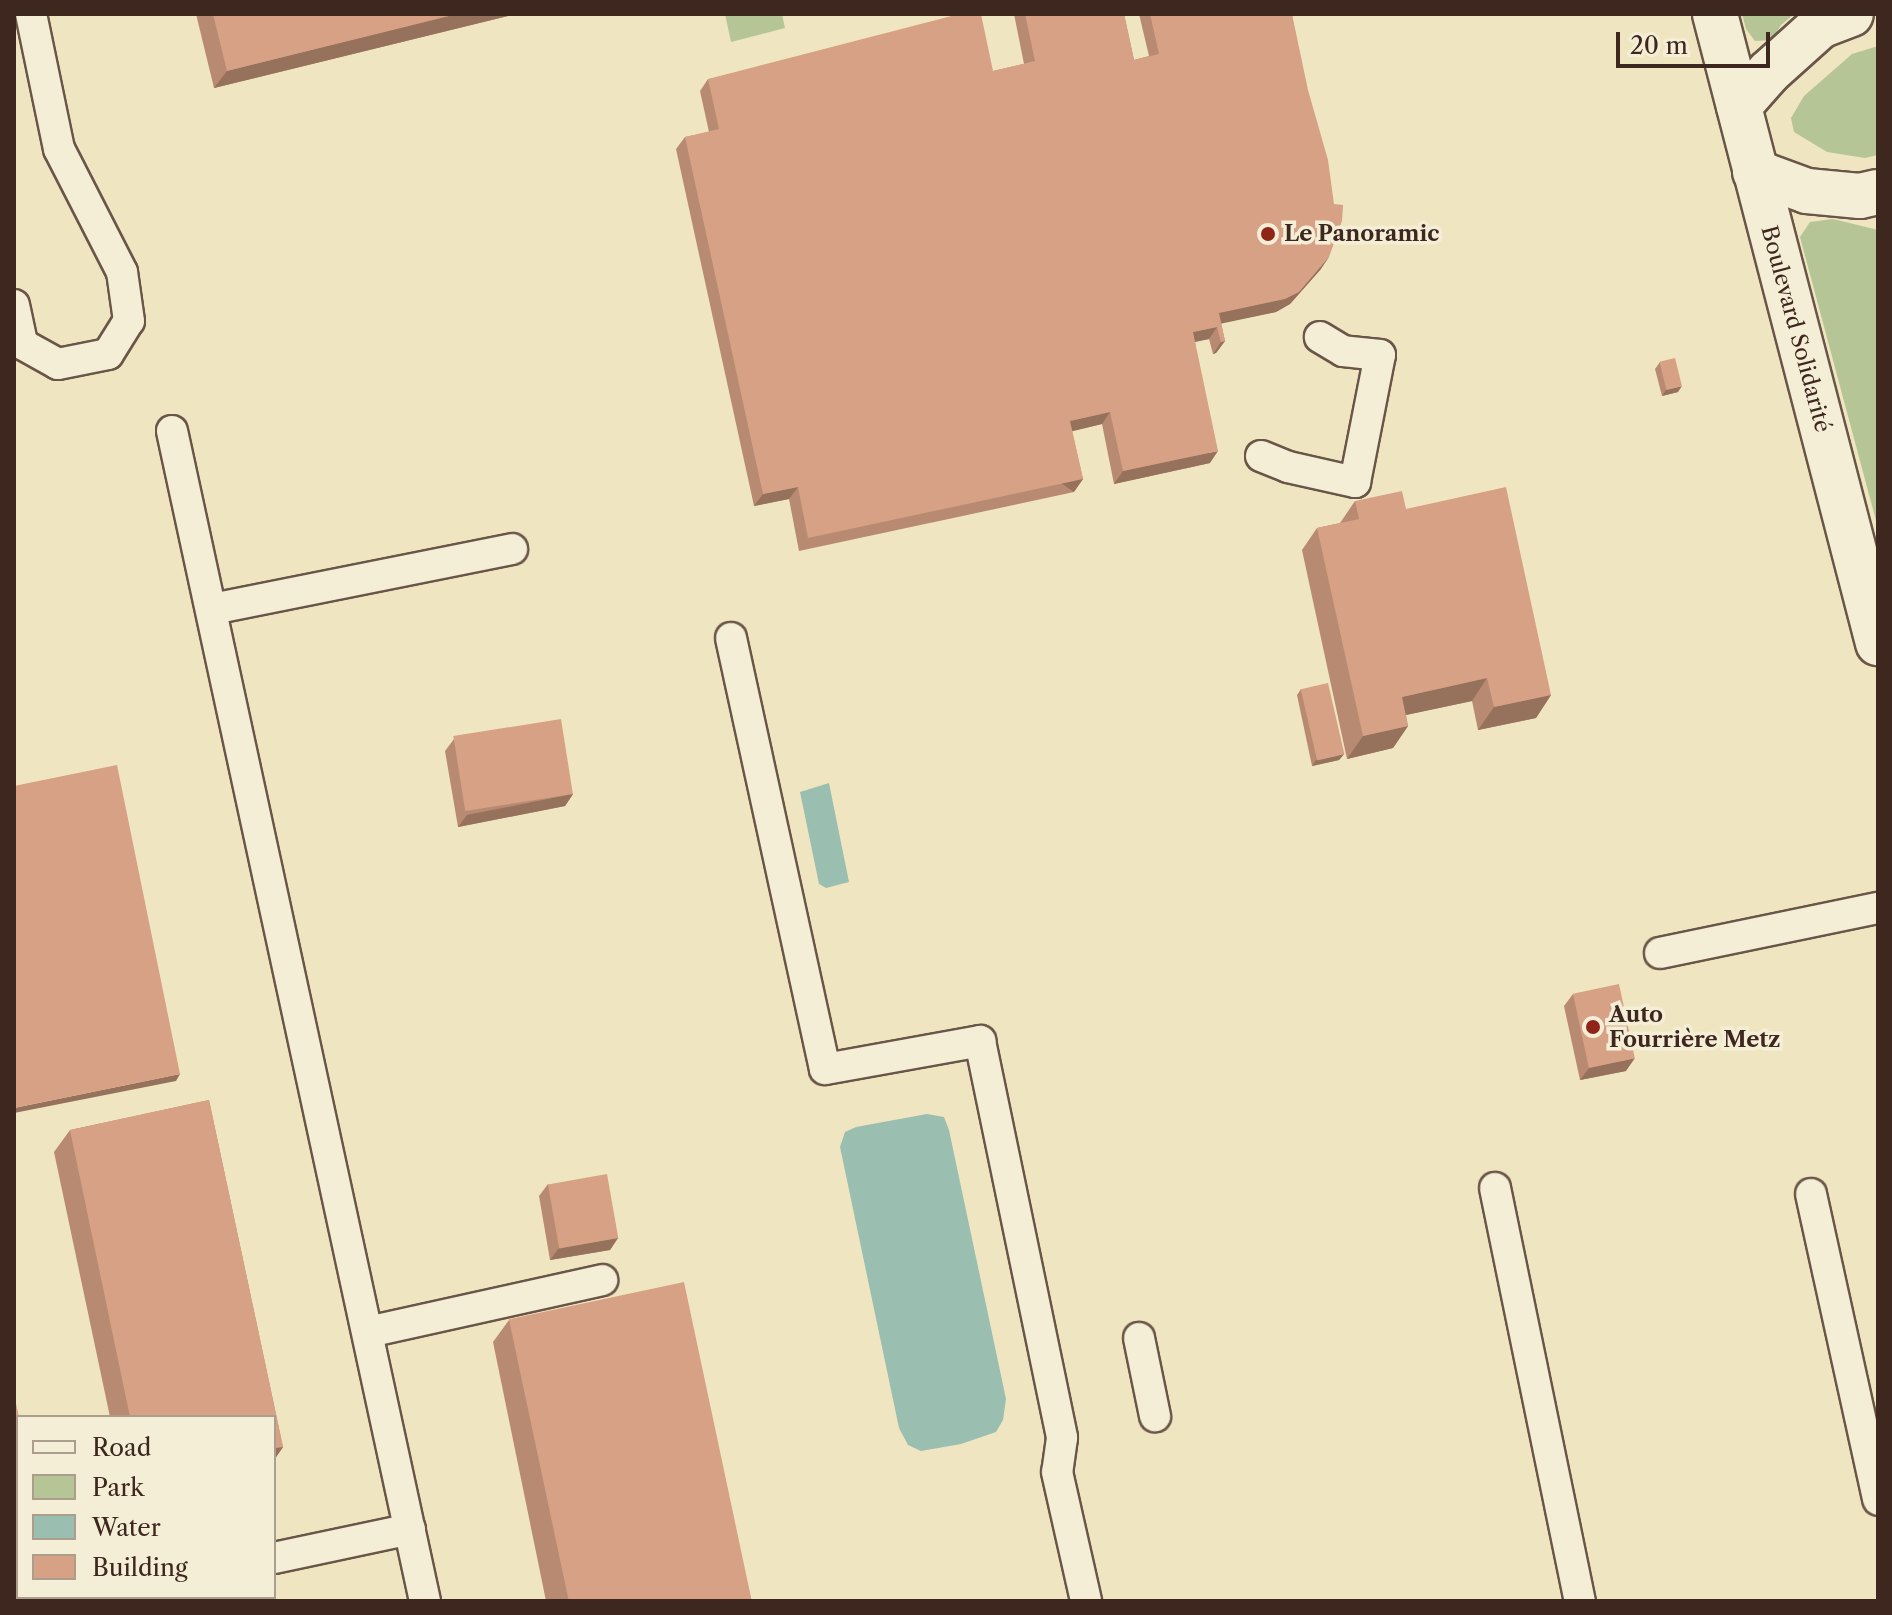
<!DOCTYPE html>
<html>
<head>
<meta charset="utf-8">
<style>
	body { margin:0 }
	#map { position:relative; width:1892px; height:1615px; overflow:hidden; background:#f0e5c1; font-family:"Libre Caslon Text",serif }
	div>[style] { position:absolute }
	.green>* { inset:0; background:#b5c596 }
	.water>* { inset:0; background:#9abfb1 }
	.roads { filter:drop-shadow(2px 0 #6a5648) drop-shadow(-2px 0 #6a5648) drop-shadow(0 2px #6a5648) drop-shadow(0 -2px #6a5648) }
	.lane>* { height:30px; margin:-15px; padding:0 15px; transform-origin:15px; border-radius:15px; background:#f5eed7 }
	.secondary>* { height:44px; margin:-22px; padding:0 22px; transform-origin:22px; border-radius:22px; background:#f5eed7 }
	.wall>* { inset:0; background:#b88a72 }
	.shaded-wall>* { inset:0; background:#96715c; transform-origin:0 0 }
	.building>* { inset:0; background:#d6a184; transform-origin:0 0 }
	.dots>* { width:22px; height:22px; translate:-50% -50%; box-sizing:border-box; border:4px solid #f5eed7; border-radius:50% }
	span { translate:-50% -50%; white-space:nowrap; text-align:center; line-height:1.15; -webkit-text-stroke:7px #f5eed7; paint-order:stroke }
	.poi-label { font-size:22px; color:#3d271f; font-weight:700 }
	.left { translate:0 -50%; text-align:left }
	.street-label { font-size:22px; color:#3d271f }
	.frame { position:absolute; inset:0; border:16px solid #3d271f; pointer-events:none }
	.legend { position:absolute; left:16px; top:1415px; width:260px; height:184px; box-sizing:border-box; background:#f5eed7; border:2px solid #ab9e8d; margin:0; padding:10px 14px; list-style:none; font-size:24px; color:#3d271f }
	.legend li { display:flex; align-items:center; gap:16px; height:40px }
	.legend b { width:40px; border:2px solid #ab9e8d }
	.scale { position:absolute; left:1616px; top:32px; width:154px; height:36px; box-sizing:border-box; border:4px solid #3d271f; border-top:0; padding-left:10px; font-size:24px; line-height:28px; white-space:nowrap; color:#3d271f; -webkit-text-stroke:6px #f5eed7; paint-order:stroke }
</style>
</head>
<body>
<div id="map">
	<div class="green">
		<div style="clip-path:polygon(725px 14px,782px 14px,785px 28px,731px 42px)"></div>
		<div style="clip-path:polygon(1742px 14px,1794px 14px,1781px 25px,1772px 40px,1755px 41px,1746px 29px)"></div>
		<div style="clip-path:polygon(1878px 46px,1878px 155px,1865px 158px,1827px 152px,1794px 132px,1791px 118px,1804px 96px,1852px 54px)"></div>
		<div style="clip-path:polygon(1833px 219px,1878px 230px,1878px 528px,1800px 237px,1810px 222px)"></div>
	</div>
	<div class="water">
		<div style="clip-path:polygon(829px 783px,849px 882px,826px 888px,819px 884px,800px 792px)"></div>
		<div style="clip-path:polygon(927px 1114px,944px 1117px,949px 1130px,1006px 1399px,1003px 1420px,996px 1432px,961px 1444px,921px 1451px,908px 1445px,899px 1428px,840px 1147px,845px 1132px,856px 1127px)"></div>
	</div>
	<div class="roads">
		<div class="lane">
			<div style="left:14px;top:305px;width:40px;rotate:78deg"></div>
			<div style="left:22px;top:344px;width:41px;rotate:29.1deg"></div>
			<div style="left:58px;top:364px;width:51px;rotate:-11.3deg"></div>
			<div style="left:108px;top:354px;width:39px;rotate:-58deg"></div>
			<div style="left:129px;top:321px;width:49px;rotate:-98.1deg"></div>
			<div style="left:122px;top:272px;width:138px;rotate:-117.1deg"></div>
			<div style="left:59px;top:149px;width:138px;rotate:-101.7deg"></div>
			<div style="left:172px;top:431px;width:1197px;rotate:77.8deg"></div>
			<div style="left:1261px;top:456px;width:29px;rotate:22deg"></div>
			<div style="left:1288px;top:467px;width:69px;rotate:12.6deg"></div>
			<div style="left:1355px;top:482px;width:129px;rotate:-78.9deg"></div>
			<div style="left:1380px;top:355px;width:37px;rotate:-174deg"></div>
			<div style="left:1343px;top:351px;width:27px;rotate:-149deg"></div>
			<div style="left:212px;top:609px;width:306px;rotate:-11.3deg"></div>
			<div style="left:731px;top:638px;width:441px;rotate:77.7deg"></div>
			<div style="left:825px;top:1069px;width:158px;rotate:-10.2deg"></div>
			<div style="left:980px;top:1041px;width:405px;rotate:78.3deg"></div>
			<div style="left:1062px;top:1438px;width:34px;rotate:98deg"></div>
			<div style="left:1057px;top:1472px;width:132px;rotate:77.3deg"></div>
			<div style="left:1660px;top:953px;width:223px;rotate:-11.7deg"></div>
			<div style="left:1495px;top:1188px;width:422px;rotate:78.4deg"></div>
			<div style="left:1811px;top:1194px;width:313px;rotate:77.6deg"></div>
			<div style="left:368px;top:1332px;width:240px;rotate:-12.5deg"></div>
			<div style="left:1139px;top:1338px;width:80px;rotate:78.4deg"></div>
			<div style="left:274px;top:1558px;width:139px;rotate:-12deg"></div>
			<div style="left:75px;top:1601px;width:19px;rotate:-12deg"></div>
		</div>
		<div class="secondary">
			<div style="left:1715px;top:14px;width:650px;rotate:75.47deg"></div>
			<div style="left:1739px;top:106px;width:45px;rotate:-48.6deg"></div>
			<div style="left:1769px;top:72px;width:69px;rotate:-42deg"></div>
			<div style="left:1820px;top:26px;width:33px;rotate:-21deg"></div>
			<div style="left:1755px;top:172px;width:55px;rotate:20.1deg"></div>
			<div style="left:1807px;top:191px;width:53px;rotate:5.4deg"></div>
			<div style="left:1860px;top:196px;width:18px;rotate:-13deg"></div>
		</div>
	</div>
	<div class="wall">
		<div style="clip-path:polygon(196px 14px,516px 14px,214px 88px)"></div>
		<div style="clip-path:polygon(1014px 14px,1124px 14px,1134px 60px,1149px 56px,1139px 14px,1292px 14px,1321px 269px,1290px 304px,1276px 312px,1221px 323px,1225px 341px,1216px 353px,1213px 354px,1209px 339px,1195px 342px,1210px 463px,1114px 484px,1102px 424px,1072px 431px,1083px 479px,1074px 492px,799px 551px,789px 499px,754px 506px,676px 149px,685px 137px,709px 132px,700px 91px,708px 79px,993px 71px,1024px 64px)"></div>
		<div style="clip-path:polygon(1660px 362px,1678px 392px,1662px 396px,1655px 369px)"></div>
		<div style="clip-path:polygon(1355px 501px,1406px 509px,1551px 695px,1536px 718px,1478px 730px,1472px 701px,1406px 715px,1408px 726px,1393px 748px,1347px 759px,1302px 550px,1317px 528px,1340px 523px)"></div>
		<div style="clip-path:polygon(1301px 689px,1344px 754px,1339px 760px,1312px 766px,1297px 695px)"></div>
		<div style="clip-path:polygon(454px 739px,573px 794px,565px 806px,458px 827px,445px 751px)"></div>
		<div style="clip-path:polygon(1573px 994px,1626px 1071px,1580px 1080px,1564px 1006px)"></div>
		<div style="clip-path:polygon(209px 1100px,283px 1447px,274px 1460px,274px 1417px,110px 1417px,54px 1152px,70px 1130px)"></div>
		<div style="clip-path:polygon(548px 1184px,618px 1238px,610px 1250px,550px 1260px,539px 1196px)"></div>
		<div style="clip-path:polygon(509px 1320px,752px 1601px,546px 1601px,493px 1342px)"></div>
	</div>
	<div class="shaded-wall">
		<div style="clip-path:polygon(457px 14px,516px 14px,214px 88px,227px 71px)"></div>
		<div style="clip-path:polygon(1329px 257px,1321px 269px,1290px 304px,1276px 312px,1210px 326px,1219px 313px)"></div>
		<div style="clip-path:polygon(1217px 327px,1209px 339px,1184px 344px,1193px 332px)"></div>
		<div style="clip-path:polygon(1225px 341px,1216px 353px,1213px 354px,1221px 342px)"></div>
		<div style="clip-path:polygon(1682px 386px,1678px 392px,1662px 396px,1666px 390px)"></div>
		<div style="clip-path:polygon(1110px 412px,1102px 424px,1061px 434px,1070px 421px)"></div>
		<div style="clip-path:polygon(1218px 451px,1210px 463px,1114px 484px,1123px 471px)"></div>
		<div style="left:1083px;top:479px;width:16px;height:281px;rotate:125deg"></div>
		<div style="clip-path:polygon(798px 487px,789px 499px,754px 506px,763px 494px)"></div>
		<div style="clip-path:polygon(1487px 678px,1472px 701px,1387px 719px,1402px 697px)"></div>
		<div style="clip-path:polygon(1551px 695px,1536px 718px,1478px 730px,1494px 707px)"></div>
		<div style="clip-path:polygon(1408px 726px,1393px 748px,1347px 759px,1363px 736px)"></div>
		<div style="clip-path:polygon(1344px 754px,1339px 760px,1312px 766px,1316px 760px)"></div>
		<div style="clip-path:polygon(573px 794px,565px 806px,458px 827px,467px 815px)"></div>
		<div style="clip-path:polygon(1635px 1058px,1626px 1071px,1580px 1080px,1589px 1068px)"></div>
		<div style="clip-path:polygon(180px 1074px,176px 1081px,14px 1113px,14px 1108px)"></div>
		<div style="clip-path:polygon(618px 1238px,610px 1250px,550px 1260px,559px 1248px)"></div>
		<div style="clip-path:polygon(283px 1447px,274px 1460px,274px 1448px)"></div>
	</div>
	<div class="building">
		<div style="clip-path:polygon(213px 14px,457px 14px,227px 71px)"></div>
		<div style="clip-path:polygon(959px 14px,981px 14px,993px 71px,1035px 61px,1025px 14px,1124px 14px,1134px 60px,1159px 54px,1150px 14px,1292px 14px,1308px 90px,1328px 160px,1334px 204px,1343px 205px,1342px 221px,1329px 257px,1299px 292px,1285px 299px,1219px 313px,1225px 341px,1221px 342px,1217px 327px,1193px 332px,1218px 451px,1123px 471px,1110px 412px,1070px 421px,1083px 479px,808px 538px,798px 487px,763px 494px,685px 137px,719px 129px,708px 79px)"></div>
		<div style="left:1675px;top:358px;width:29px;height:16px;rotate:76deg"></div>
		<div style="clip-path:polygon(1506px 487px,1551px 695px,1494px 707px,1487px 678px,1402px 697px,1408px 726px,1363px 736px,1317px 528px,1359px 519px,1355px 501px,1402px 491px,1406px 509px)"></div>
		<div style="left:1328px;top:683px;width:73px;height:28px;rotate:77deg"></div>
		<div style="left:561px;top:719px;width:76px;height:109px;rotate:81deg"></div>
		<div style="clip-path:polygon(117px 765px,180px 1074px,14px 1108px,14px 786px)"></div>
		<div style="left:1619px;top:984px;width:76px;height:47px;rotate:78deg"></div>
		<div style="clip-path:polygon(209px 1100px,283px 1447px,274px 1448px,274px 1417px,130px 1417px,70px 1130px)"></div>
		<div style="left:607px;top:1174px;width:65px;height:60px;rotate:80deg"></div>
		<div style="left:684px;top:1282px;width:326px;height:179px;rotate:78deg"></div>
		<div style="clip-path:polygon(14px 1394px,19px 1417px,18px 1597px,57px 1597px,58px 1601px,14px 1601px)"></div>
	</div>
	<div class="dots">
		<div style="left:1268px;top:234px;background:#8f2418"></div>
		<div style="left:1593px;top:1027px;background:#8f2418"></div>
	</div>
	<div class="poi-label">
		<span class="left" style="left:1284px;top:234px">Le Panoramic</span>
		<span class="left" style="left:1609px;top:1027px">Auto<br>Fourrière Metz</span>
	</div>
	<div class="street-label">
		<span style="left:1796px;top:329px;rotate:75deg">Boulevard Solidarité</span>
	</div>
	<div class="frame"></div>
	<ul class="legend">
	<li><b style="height:10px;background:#f5eed7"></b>Road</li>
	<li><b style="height:22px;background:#b5c596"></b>Park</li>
	<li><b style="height:22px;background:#9abfb1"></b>Water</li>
	<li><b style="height:22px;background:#d6a184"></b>Building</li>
	</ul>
	<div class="scale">20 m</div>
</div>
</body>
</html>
